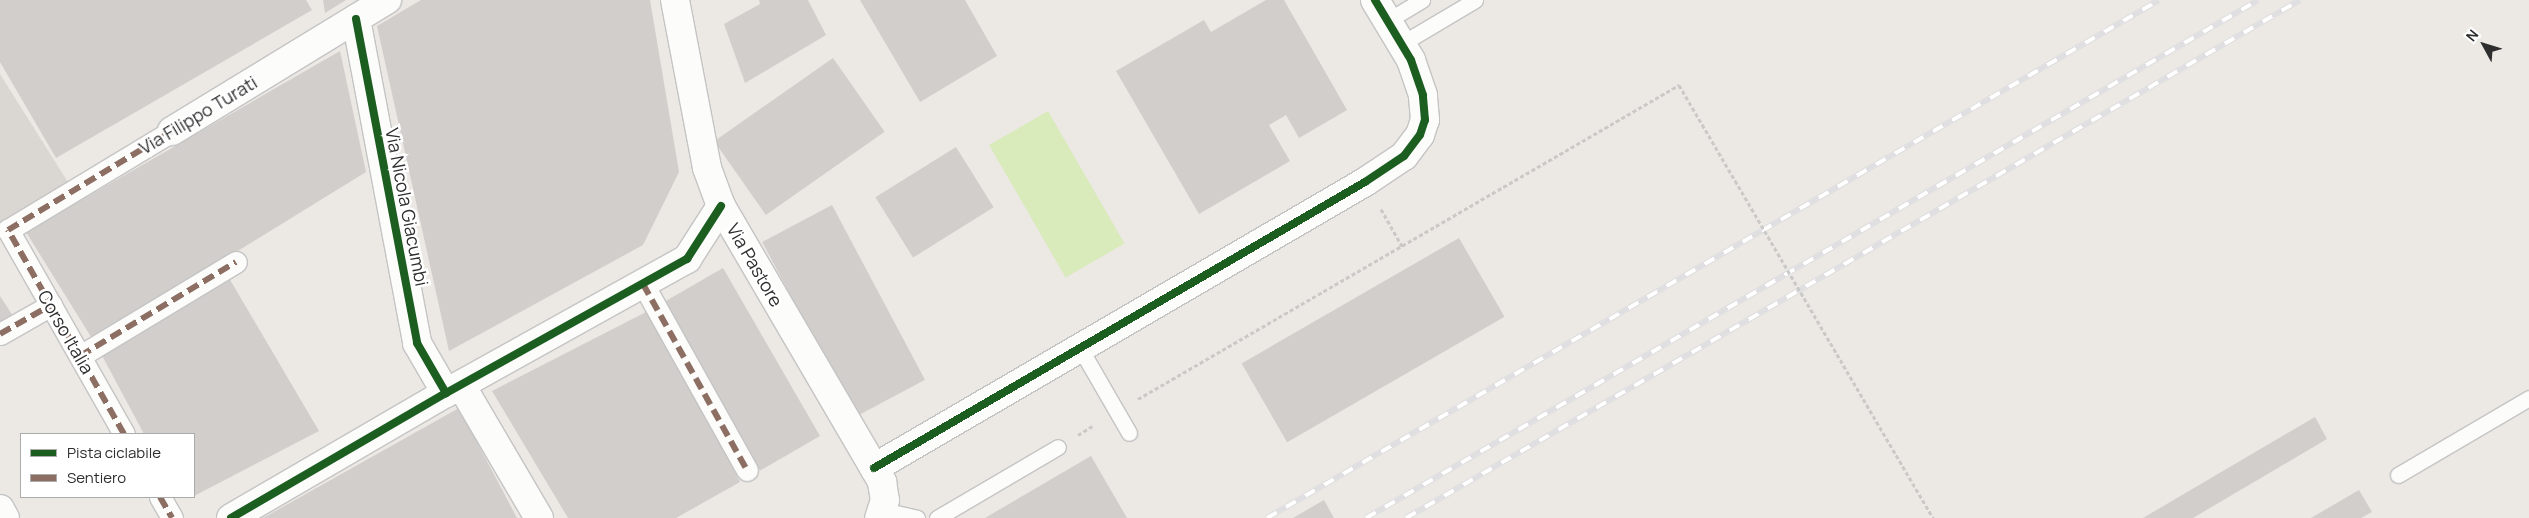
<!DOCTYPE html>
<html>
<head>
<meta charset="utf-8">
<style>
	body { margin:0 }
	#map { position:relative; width:2529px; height:518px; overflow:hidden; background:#ece8e4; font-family:Manrope,sans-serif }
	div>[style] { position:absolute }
	.pitch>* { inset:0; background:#d9eabb; transform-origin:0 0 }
	.plaza>* { inset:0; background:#dad6d2 }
	.building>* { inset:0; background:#d1cecb; transform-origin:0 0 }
	.path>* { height:3px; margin-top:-1.5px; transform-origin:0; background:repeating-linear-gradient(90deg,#c9c9c8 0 4px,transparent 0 6.5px) }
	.roads { filter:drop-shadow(1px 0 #c5c4c5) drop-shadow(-1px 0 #c5c4c5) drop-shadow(0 1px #c5c4c5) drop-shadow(0 -1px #c5c4c5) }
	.service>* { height:15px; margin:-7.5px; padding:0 7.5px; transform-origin:7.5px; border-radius:7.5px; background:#fcfcfb }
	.pedestrian>* { height:21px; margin:-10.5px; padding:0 10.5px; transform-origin:10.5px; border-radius:10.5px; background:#fcfcfb }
	.minor>* { height:28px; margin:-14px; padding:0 14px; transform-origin:14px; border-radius:14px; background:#fcfcfb }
	.rail>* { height:5.5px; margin-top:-2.75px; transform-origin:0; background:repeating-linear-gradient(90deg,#fff 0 11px,#dfdfe1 0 22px); box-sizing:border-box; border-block:1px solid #dfdfe1 }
	.path-bridge>* { height:3px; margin-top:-1.5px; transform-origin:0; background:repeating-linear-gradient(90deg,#c9c9c8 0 4px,transparent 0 6.5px) }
	.quiet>* { height:6px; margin-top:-3px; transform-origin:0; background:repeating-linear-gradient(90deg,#8d6e63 0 12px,transparent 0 18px) }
	.cycleway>* { height:8px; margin:-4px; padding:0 4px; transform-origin:4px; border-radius:4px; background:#1b5e20 }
	span { translate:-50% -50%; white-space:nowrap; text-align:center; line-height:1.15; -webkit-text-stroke:5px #fff; paint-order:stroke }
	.street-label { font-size:18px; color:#2e2e2e }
	.legend { position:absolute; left:20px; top:433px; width:175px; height:65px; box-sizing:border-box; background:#fff; border:1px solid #ababab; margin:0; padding:6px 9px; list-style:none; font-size:15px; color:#2e2e2e }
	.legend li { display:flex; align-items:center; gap:10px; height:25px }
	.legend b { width:25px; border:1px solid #ababab }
	.north { position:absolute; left:2459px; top:20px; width:50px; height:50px; -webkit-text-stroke:4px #fff; paint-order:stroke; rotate:309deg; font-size:14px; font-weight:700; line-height:20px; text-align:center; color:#2e2e2e }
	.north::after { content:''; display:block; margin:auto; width:18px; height:22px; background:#2e2e2e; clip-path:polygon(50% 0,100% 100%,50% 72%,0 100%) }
</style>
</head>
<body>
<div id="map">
	<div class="pitch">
		<div style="left:1048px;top:111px;width:153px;height:68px;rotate:60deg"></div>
	</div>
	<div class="plaza">
		<div style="clip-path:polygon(0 74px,71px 187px,0 231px)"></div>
	</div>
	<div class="building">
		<div style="clip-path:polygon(0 0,306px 0,312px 10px,56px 158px,0 62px)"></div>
		<div style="clip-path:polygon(323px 0,346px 0,325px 13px)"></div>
		<div style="clip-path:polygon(421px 0,650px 0,679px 172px,643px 245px,449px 351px,377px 26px)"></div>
		<div style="clip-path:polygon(759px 0,808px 0,826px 35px,745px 83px,724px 24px,760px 4px)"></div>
		<div style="clip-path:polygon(860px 0,965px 0,997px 56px,920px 102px)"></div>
		<div style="clip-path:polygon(1266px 0,1284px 0,1347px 110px,1299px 138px,1286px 115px,1269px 125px,1290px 161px,1199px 214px,1116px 71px,1204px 20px,1211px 32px)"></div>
		<div style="clip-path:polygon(340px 51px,366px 172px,93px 340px,26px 232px)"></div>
		<div style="left:833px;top:58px;width:90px;height:145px;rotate:55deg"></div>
		<div style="left:956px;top:147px;width:71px;height:95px;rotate:58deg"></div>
		<div style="left:832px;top:205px;width:198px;height:79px;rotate:62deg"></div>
		<div style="left:1459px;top:238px;width:91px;height:251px;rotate:60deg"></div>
		<div style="left:723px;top:268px;width:194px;height:69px;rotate:60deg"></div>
		<div style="clip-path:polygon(229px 278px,319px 431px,194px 496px,194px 434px,144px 434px,99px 350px)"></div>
		<div style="clip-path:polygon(0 296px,13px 316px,0 324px)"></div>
		<div style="clip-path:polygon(650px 310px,740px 482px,676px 518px,568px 518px,492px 391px)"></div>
		<div style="clip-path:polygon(459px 408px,517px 518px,263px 518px)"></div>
		<div style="clip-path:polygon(2315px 417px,2327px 439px,2193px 518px,2143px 518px)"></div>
		<div style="clip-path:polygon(1091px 456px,1127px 518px,985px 518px)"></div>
		<div style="clip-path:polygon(2359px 490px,2372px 512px,2361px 518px,2311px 518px)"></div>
		<div style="clip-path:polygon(1324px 500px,1334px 518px,1293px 518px)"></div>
	</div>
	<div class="path">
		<div style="left:1381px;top:209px;width:43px;rotate:60.4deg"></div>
		<div style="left:1138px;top:399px;width:626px;rotate:-30.13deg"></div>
		<div style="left:1078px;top:435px;width:19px;rotate:-32deg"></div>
	</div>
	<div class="roads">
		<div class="service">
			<div style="left:1387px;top:21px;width:41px;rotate:-31deg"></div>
			<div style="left:1401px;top:44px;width:86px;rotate:-30.7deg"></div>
			<div style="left:1080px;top:348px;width:98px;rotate:60deg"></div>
			<div style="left:2398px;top:475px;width:152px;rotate:-30.4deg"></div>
			<div style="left:883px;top:510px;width:35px;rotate:13deg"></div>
			<div style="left:937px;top:518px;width:140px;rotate:-30.4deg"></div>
		</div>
		<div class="pedestrian">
			<div style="left:643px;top:284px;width:213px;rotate:60.8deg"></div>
			<div style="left:0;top:334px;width:59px;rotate:-29.6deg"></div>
			<div style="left:80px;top:356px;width:182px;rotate:-31.1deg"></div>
			<div style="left:124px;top:434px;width:235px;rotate:-119.6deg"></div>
			<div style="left:8px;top:230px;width:192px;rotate:-31.1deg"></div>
			<div style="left:160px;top:497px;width:24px;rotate:60deg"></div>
		</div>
		<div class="minor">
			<div style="left:675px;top:0;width:171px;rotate:79.2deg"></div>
			<div style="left:707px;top:168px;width:40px;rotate:69.8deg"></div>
			<div style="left:721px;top:206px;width:320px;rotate:59.7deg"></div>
			<div style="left:882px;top:482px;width:18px;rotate:81deg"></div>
			<div style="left:885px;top:500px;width:19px;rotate:108deg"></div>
			<div style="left:356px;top:19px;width:330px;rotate:79.3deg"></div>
			<div style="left:417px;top:343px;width:58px;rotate:59.9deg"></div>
			<div style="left:172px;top:131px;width:252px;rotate:-31.4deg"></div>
			<div style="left:461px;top:385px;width:154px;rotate:59.6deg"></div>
			<div style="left:874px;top:468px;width:568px;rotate:-30.22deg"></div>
			<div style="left:1365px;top:182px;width:47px;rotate:-33.7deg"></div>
			<div style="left:1404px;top:156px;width:26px;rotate:-53deg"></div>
			<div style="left:1420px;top:135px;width:16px;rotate:-72deg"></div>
			<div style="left:1425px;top:120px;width:25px;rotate:-95deg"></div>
			<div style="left:1423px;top:95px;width:37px;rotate:-109deg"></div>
			<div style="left:1411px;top:60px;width:70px;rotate:-121deg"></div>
			<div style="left:0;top:509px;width:10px;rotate:61deg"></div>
			<div style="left:231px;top:518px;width:249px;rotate:-30.2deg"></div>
			<div style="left:446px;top:393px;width:276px;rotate:-29.1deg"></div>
			<div style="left:687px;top:259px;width:63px;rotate:-57.3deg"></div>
		</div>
	</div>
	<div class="rail">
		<div style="left:1267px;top:518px;width:1031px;rotate:-30.14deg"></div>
		<div style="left:1366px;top:518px;width:1031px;rotate:-30.14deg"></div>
		<div style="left:1406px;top:518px;width:1033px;rotate:-30.09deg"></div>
	</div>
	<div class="path-bridge">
		<div style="left:1679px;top:85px;width:502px;rotate:59.6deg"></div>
	</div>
	<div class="quiet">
		<div style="left:643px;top:284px;width:213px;rotate:60.8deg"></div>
		<div style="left:0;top:334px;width:59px;rotate:-29.6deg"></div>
		<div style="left:80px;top:356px;width:182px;rotate:-31.1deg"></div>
		<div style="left:124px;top:434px;width:235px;rotate:-119.6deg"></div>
		<div style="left:8px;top:230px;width:192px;rotate:-31.1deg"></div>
		<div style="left:160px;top:497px;width:24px;rotate:60deg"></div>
	</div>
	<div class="cycleway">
		<div style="left:356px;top:19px;width:330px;rotate:79.3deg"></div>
		<div style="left:417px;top:343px;width:58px;rotate:59.9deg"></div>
		<div style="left:874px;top:468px;width:568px;rotate:-30.22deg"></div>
		<div style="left:1365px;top:182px;width:47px;rotate:-33.7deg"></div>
		<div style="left:1404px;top:156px;width:26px;rotate:-53deg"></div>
		<div style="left:1420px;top:135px;width:16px;rotate:-72deg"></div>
		<div style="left:1425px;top:120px;width:25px;rotate:-95deg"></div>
		<div style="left:1423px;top:95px;width:37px;rotate:-109deg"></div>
		<div style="left:1411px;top:60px;width:70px;rotate:-121deg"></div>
		<div style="left:231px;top:518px;width:249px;rotate:-30.2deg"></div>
		<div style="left:446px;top:393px;width:276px;rotate:-29.1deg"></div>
		<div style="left:687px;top:259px;width:63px;rotate:-57.3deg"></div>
	</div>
	<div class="street-label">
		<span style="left:198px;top:115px;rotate:-31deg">Via Filippo Turati</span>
		<span style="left:407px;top:207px;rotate:79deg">Via Nicola Giacumbi</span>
		<span style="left:755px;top:265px;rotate:60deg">Via Pastore</span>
		<span style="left:66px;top:332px;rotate:60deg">Corso Italia</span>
	</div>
	<ul class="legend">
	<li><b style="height:6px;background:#1b5e20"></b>Pista ciclabile</li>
	<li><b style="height:6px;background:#8d6e63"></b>Sentiero</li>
	</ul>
	<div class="north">N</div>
</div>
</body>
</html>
